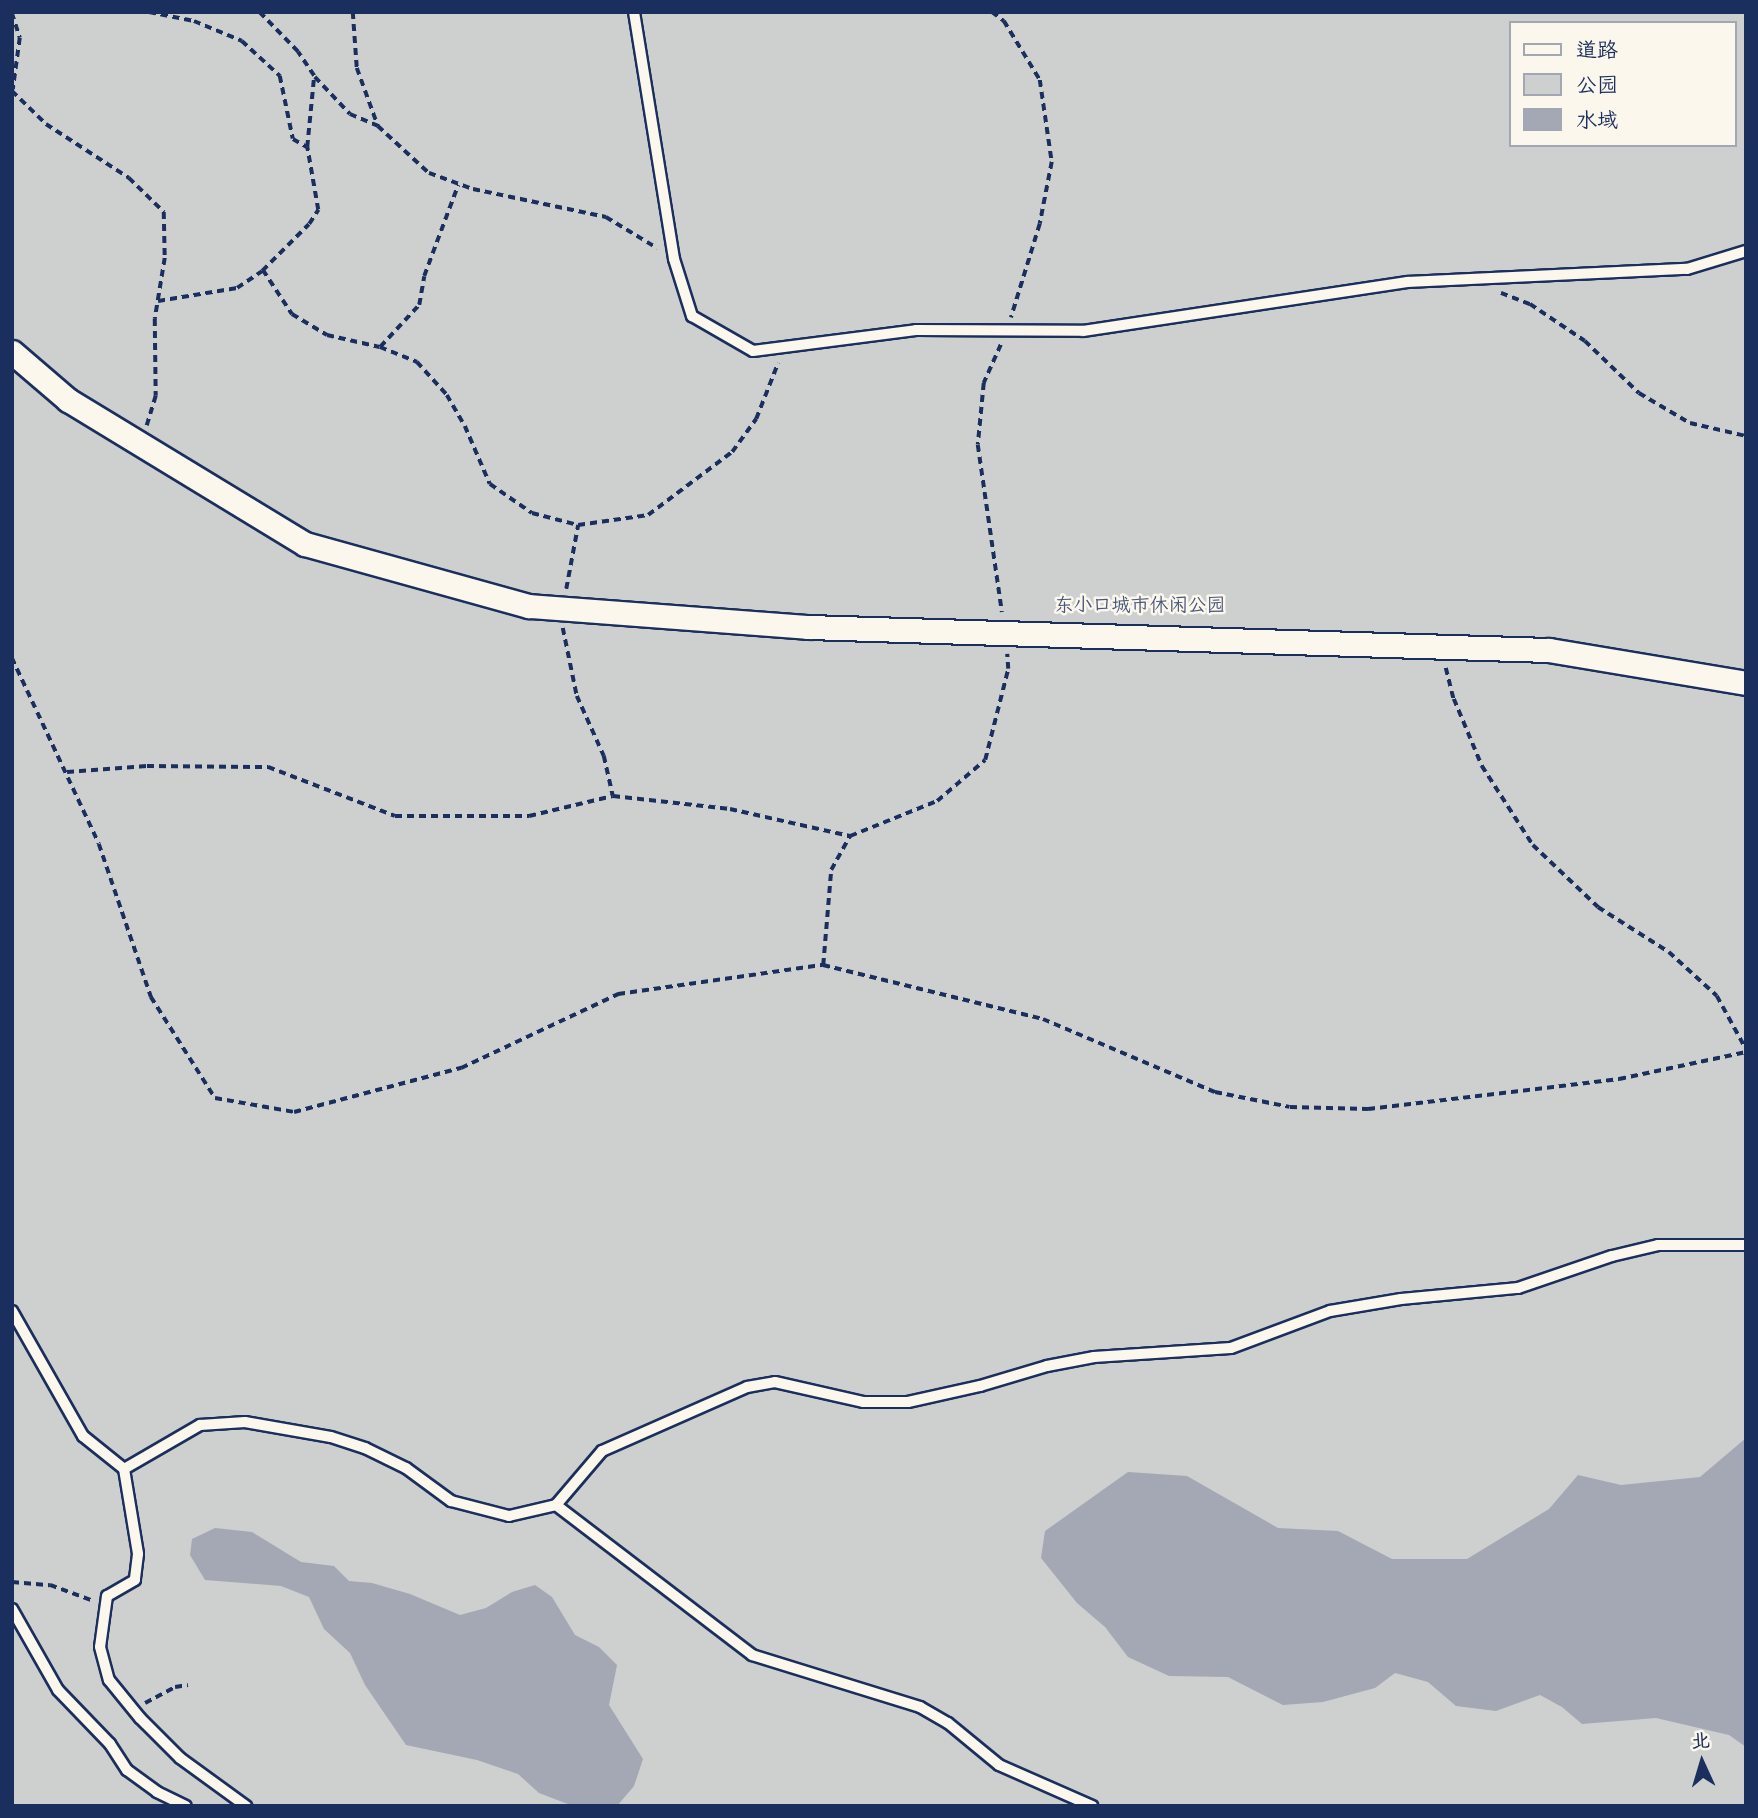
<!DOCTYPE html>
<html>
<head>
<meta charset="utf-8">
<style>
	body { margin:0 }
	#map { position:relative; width:1758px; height:1818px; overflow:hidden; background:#eeebe4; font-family:"Shantell Sans","LXGW WenKai TC",sans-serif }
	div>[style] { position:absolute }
	.green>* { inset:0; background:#cecfcf }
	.water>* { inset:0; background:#a3a8b4 }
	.path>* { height:3.5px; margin-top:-1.75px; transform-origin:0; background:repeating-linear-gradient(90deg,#1b2f5e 0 7px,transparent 0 12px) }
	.roads { filter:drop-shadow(2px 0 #1b2f5e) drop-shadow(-2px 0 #1b2f5e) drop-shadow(0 2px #1b2f5e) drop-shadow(0 -2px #1b2f5e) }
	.lane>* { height:10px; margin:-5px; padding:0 5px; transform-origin:5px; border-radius:5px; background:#fbf7ec }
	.street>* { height:23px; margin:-11.5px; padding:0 11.5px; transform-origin:11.5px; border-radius:11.5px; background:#fbf7ec }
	span { translate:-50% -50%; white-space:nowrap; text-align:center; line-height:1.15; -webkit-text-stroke:5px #fbf7ec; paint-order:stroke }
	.park-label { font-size:19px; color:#48577a }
	.frame { position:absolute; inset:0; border:14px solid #1b2f5e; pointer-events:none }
	.legend { position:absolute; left:1509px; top:21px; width:228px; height:126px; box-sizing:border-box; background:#fbf7ec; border:2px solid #a1a7b3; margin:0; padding:9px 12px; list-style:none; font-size:21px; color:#1b2f5e }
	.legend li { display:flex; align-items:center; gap:14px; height:35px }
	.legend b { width:35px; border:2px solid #a1a7b3 }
	.north { position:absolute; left:1667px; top:1727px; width:70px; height:70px; -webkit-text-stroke:5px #fbf7ec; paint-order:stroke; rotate:356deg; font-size:19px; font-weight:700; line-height:28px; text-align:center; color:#1b2f5e }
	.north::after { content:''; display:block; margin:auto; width:24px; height:32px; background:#1b2f5e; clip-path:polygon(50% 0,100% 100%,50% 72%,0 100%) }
</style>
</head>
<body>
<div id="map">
	<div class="green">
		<div style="clip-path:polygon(evenodd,12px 12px,1746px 12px,1746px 1806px,12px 1806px,12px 12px,1511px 23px,1735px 23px,1735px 145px,1511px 145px,1511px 23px)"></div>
	</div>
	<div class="water">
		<div style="clip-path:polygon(1746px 1438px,1746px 1747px,1729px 1735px,1656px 1718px,1582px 1724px,1562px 1707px,1540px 1695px,1496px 1711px,1456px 1706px,1428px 1682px,1395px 1673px,1375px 1688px,1323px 1702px,1283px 1705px,1228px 1677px,1169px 1676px,1128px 1657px,1105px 1627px,1077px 1603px,1041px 1558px,1045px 1531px,1128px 1472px,1187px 1476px,1278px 1528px,1338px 1531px,1392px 1559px,1467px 1559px,1549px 1509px,1578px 1475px,1621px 1485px,1700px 1477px)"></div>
		<div style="clip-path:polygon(215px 1528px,252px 1532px,301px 1562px,334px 1566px,349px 1581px,372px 1583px,410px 1594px,460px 1615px,486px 1608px,512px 1592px,535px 1585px,552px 1597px,575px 1635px,599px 1647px,617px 1665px,609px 1705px,643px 1759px,634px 1786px,617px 1806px,573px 1806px,539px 1793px,518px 1774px,477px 1760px,406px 1745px,365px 1685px,350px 1653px,324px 1629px,309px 1597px,281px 1586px,205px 1580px,190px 1555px,192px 1539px)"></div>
	</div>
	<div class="path">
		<div style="left:149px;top:12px;width:46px;rotate:11.3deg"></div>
		<div style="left:194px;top:21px;width:52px;rotate:22.6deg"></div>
		<div style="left:242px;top:41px;width:52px;rotate:42.6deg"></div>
		<div style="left:280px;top:76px;width:64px;rotate:78.3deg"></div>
		<div style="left:293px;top:139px;width:16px;rotate:30deg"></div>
		<div style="left:353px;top:12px;width:56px;rotate:85.9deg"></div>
		<div style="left:357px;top:68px;width:62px;rotate:70.1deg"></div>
		<div style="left:378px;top:126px;width:69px;rotate:42.7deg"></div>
		<div style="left:429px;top:173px;width:47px;rotate:20deg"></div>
		<div style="left:473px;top:189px;width:136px;rotate:11.9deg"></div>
		<div style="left:606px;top:217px;width:60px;rotate:31.3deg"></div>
		<div style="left:992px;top:12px;width:15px;rotate:37deg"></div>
		<div style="left:1004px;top:21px;width:69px;rotate:58.6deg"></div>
		<div style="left:1040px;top:80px;width:83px;rotate:81.7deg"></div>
		<div style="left:1052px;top:162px;width:63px;rotate:101deg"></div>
		<div style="left:1040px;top:224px;width:98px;rotate:107.1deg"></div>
		<div style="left:12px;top:13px;width:26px;rotate:72deg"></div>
		<div style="left:20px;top:38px;width:52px;rotate:97.7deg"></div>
		<div style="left:315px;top:77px;width:51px;rotate:46.6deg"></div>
		<div style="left:350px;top:114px;width:30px;rotate:23deg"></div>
		<div style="left:12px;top:91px;width:47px;rotate:44.1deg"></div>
		<div style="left:46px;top:124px;width:99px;rotate:33deg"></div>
		<div style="left:129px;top:178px;width:49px;rotate:44.2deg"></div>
		<div style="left:164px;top:212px;width:46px;rotate:88.8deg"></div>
		<div style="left:165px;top:258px;width:62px;rotate:99.3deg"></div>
		<div style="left:155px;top:319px;width:77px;rotate:89.3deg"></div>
		<div style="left:156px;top:396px;width:31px;rotate:107deg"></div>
		<div style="left:263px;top:270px;width:53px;rotate:56.6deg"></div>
		<div style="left:292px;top:314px;width:41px;rotate:31deg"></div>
		<div style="left:327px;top:335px;width:54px;rotate:12.8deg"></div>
		<div style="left:380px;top:347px;width:40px;rotate:22deg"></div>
		<div style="left:417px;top:362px;width:45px;rotate:47.7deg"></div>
		<div style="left:447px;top:395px;width:36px;rotate:60deg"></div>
		<div style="left:465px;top:426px;width:63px;rotate:66.7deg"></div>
		<div style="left:490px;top:484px;width:51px;rotate:34.6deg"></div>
		<div style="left:532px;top:513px;width:48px;rotate:14.6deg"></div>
		<div style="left:1501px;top:293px;width:31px;rotate:21deg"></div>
		<div style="left:1530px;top:304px;width:66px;rotate:33.9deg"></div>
		<div style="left:1585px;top:341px;width:75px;rotate:43.9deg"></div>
		<div style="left:1639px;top:393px;width:59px;rotate:30.5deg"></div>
		<div style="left:1690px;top:423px;width:57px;rotate:13.1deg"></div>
		<div style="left:158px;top:301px;width:80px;rotate:-9.3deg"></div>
		<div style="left:237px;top:288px;width:30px;rotate:-34deg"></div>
		<div style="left:262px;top:271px;width:66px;rotate:-45deg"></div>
		<div style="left:309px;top:224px;width:17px;rotate:-57deg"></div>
		<div style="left:318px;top:210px;width:64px;rotate:-99.9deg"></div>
		<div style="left:307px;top:147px;width:71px;rotate:-84.4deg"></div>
		<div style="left:314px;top:76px;width:29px;rotate:-124deg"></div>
		<div style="left:298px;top:52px;width:56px;rotate:-134.3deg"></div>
		<div style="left:1001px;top:345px;width:42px;rotate:114.1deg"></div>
		<div style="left:984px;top:383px;width:62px;rotate:95.5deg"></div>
		<div style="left:978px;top:445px;width:169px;rotate:81.8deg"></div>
		<div style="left:380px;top:347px;width:57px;rotate:-47.1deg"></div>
		<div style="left:419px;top:305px;width:29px;rotate:-80deg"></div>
		<div style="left:424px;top:276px;width:97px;rotate:-69.5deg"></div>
		<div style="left:566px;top:589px;width:65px;rotate:-79.4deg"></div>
		<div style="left:578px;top:525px;width:71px;rotate:-8.1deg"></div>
		<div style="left:648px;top:515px;width:105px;rotate:-36.9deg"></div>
		<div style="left:732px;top:452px;width:41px;rotate:-54deg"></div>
		<div style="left:756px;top:419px;width:60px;rotate:-68.6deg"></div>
		<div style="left:563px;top:628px;width:69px;rotate:78.4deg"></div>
		<div style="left:577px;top:696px;width:66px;rotate:65.8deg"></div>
		<div style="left:604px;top:756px;width:41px;rotate:77.3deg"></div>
		<div style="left:12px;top:658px;width:205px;rotate:64.9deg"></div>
		<div style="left:99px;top:844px;width:162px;rotate:71.2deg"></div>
		<div style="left:151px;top:997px;width:120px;rotate:57.6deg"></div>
		<div style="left:215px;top:1098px;width:80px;rotate:10deg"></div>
		<div style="left:294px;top:1112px;width:173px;rotate:-14.8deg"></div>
		<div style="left:461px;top:1068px;width:174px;rotate:-25.2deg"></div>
		<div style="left:618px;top:994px;width:207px;rotate:-8.1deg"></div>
		<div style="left:823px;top:965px;width:227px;rotate:13.8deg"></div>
		<div style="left:1043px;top:1019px;width:187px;rotate:23deg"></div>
		<div style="left:1215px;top:1092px;width:76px;rotate:11.3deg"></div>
		<div style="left:1290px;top:1107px;width:78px;rotate:1.5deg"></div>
		<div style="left:1368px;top:1109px;width:253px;rotate:-6.8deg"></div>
		<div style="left:1619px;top:1079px;width:130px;rotate:-12deg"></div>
		<div style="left:1446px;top:668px;width:32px;rotate:76deg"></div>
		<div style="left:1454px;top:699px;width:73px;rotate:67.3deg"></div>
		<div style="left:1482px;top:766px;width:94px;rotate:57.2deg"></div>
		<div style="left:1533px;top:845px;width:90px;rotate:43.6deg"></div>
		<div style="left:1598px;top:907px;width:84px;rotate:32.4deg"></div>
		<div style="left:1669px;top:952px;width:65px;rotate:42.5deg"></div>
		<div style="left:1717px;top:996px;width:60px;rotate:61.3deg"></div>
		<div style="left:67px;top:772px;width:80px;rotate:-4.3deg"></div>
		<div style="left:147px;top:766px;width:121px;rotate:0.5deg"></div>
		<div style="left:268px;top:767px;width:136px;rotate:21.1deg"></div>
		<div style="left:395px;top:816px;width:134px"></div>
		<div style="left:529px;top:816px;width:86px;rotate:-13.4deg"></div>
		<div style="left:613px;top:796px;width:118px;rotate:6.3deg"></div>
		<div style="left:730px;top:809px;width:123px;rotate:12.7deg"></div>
		<div style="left:823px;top:965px;width:95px;rotate:-85.2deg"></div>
		<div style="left:831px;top:870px;width:39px;rotate:-61deg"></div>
		<div style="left:850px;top:836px;width:94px;rotate:-21.9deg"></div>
		<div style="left:937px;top:801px;width:63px;rotate:-40.5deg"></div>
		<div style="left:985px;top:760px;width:94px;rotate:-75.8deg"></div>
		<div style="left:1008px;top:669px;width:15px;rotate:-94deg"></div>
		<div style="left:12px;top:1582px;width:38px;rotate:5deg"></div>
		<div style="left:50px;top:1585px;width:44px;rotate:20.1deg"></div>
		<div style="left:145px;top:1703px;width:34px;rotate:-28deg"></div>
		<div style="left:175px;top:1687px;width:13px;rotate:-9deg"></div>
	</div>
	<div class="roads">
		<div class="lane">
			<div style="left:634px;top:12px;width:250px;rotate:80.8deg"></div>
			<div style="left:674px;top:259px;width:60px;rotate:72.5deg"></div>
			<div style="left:692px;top:316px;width:70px;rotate:29.8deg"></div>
			<div style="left:753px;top:351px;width:164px;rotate:-7.3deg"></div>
			<div style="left:916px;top:330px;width:167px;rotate:0.3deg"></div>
			<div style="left:1083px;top:331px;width:328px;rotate:-8.6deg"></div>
			<div style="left:1407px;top:282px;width:280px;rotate:-2.7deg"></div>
			<div style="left:1687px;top:269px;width:62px;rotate:-17deg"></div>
			<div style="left:12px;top:1311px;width:144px;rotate:60.4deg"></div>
			<div style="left:83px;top:1436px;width:53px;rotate:38.8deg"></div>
			<div style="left:124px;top:1469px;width:88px;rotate:-30.1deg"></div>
			<div style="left:200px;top:1425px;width:45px;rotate:-3.8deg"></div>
			<div style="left:245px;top:1422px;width:87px;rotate:9.9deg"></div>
			<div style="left:331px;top:1437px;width:36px;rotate:18deg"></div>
			<div style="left:365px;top:1448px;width:46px;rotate:26deg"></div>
			<div style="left:406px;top:1468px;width:56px;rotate:36.3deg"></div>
			<div style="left:451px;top:1501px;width:60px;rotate:14.5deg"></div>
			<div style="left:509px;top:1516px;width:48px;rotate:-13.2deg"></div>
			<div style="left:556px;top:1505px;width:71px;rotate:-49.6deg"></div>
			<div style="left:602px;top:1451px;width:158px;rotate:-23.8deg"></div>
			<div style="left:747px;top:1387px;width:28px;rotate:-10deg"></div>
			<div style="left:775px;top:1382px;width:90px;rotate:12.8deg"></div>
			<div style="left:863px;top:1402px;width:45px"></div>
			<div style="left:908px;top:1402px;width:74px;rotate:-12.5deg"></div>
			<div style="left:980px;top:1386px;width:70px;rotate:-16.6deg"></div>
			<div style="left:1047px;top:1366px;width:48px;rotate:-10.8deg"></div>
			<div style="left:1094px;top:1357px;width:137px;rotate:-3.8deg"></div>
			<div style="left:1231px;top:1348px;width:106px;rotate:-20.5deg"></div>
			<div style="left:1330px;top:1311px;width:72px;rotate:-9.6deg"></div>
			<div style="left:1401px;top:1299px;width:118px;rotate:-5.4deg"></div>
			<div style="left:1518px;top:1288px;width:99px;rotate:-18.8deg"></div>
			<div style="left:1612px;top:1256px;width:47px;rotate:-13.4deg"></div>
			<div style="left:1658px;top:1245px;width:88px"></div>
			<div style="left:124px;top:1469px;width:86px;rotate:80.6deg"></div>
			<div style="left:138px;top:1554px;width:26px;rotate:97deg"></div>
			<div style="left:135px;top:1580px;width:32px;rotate:150deg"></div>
			<div style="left:107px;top:1596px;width:51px;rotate:97.8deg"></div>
			<div style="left:100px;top:1647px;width:34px;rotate:75deg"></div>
			<div style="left:109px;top:1680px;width:49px;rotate:50.8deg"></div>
			<div style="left:140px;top:1718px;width:57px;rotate:45deg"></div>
			<div style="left:180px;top:1758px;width:82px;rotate:36deg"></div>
			<div style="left:556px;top:1505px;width:247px;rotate:37.4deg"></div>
			<div style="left:752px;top:1655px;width:176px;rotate:17.2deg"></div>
			<div style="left:920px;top:1707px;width:32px;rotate:30deg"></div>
			<div style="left:948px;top:1723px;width:66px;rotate:39.5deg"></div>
			<div style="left:999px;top:1765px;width:102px;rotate:23.8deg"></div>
			<div style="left:12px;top:1609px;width:93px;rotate:60.4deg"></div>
			<div style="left:58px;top:1690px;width:75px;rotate:46.1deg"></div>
			<div style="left:110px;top:1744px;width:31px;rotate:57deg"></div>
			<div style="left:127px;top:1770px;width:37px;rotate:36deg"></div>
			<div style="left:157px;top:1792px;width:32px;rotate:26deg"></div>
		</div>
		<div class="street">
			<div style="left:12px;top:352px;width:74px;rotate:40.6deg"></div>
			<div style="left:68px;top:400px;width:277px;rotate:31.3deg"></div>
			<div style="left:305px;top:544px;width:232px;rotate:15.5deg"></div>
			<div style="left:529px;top:606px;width:280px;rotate:4.3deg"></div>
			<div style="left:808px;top:627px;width:741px;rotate:1.78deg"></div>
			<div style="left:1549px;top:650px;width:200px;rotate:9.5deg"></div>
		</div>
	</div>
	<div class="park-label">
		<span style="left:1140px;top:605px">东小口城市休闲公园</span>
	</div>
	<div class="frame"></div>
	<ul class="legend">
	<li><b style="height:9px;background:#fbf7ec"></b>道路</li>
	<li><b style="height:19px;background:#cecfcf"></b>公园</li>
	<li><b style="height:19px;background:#a3a8b4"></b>水域</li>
	</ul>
	<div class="north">北</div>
</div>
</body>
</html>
